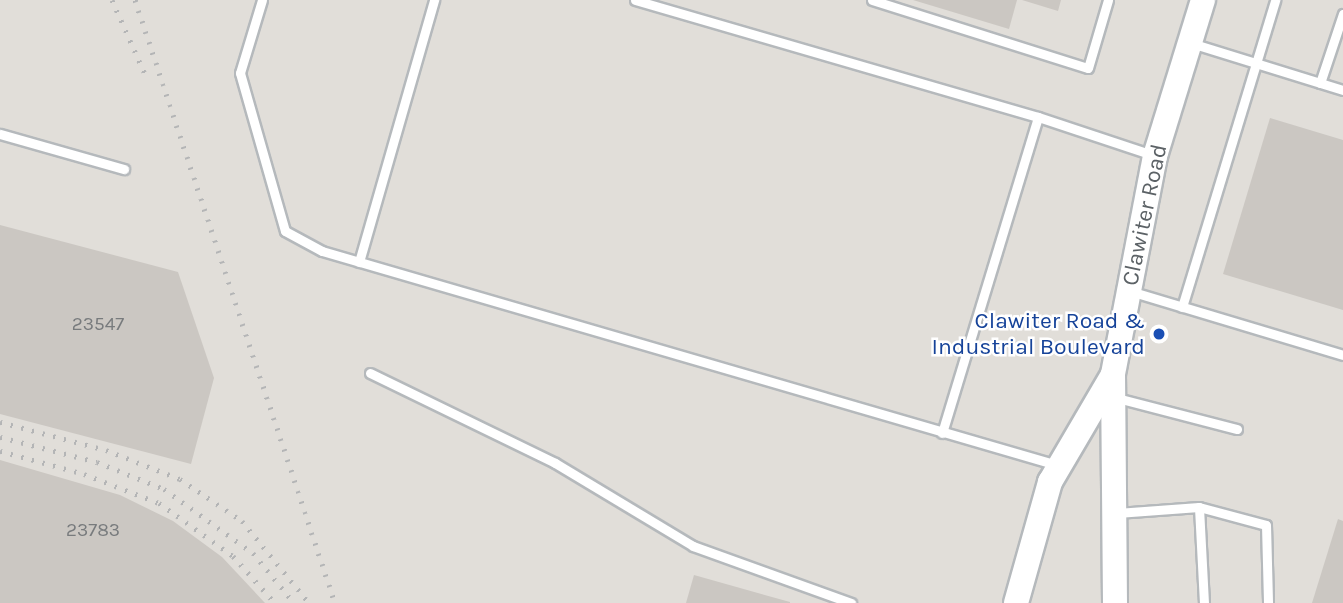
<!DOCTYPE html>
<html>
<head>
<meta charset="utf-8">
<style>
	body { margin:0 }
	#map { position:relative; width:1343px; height:603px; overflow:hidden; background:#f0ece5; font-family:Karla,sans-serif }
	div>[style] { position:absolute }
	.industrial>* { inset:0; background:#e1ded9; transform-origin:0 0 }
	.building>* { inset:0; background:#cbc7c2 }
	.roads { filter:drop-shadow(2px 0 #b5b9bc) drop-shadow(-2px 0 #b5b9bc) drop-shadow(0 2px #b5b9bc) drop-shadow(0 -2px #b5b9bc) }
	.service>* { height:9px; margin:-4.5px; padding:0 4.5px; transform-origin:4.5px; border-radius:4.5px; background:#fff }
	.secondary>* { height:24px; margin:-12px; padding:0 12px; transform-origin:12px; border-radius:12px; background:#fff }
	.rail>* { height:5px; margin-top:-2.5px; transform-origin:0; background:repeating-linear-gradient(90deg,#b4b5b6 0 2px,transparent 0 11px) }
	.dots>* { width:19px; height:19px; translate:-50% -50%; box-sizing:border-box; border:4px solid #fff; border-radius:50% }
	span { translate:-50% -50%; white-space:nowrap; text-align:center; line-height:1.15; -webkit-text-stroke:5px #fff; paint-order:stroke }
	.number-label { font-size:19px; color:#787b7d }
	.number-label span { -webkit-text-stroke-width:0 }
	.street-label { font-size:23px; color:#5c6266 }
	.transit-label { font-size:23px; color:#164399 }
	.right { translate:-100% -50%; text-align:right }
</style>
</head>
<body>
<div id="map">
	<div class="industrial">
		<div style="left:0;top:0;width:1343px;height:603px"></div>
	</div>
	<div class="building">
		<div style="clip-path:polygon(913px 0,1017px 0,1009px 29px)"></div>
		<div style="clip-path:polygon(1022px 0,1061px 0,1058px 11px)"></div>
		<div style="clip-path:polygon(1270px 118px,1343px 140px,1343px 310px,1223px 274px)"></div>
		<div style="clip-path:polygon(0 225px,178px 272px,214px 378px,191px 464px,0 414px)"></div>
		<div style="clip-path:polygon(0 460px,120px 495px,173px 521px,222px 557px,265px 603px,0 603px)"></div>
		<div style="clip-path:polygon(1338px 519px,1343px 521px,1343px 603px,1312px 603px)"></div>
		<div style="clip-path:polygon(694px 575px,790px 602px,790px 603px,686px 603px)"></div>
	</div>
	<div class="roads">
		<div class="service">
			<div style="left:262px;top:0;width:76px;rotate:106.8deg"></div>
			<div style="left:240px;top:73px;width:164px;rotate:74.1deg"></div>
			<div style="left:285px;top:231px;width:42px;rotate:28.4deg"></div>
			<div style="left:322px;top:251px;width:766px;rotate:16.23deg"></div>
			<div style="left:635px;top:0;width:420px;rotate:16.2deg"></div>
			<div style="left:872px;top:0;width:226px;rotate:17.5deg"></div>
			<div style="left:1088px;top:68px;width:71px;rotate:-73.6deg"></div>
			<div style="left:1191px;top:43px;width:159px;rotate:17.2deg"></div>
			<div style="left:1320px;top:83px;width:73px;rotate:-71.6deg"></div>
			<div style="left:0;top:134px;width:129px;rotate:15.8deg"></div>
			<div style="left:359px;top:262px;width:273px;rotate:-74deg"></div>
			<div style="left:1130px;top:291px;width:222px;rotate:16.7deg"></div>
			<div style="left:1182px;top:307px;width:321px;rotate:-73.1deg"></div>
			<div style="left:370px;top:373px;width:206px;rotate:25.9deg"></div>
			<div style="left:555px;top:463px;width:161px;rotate:31deg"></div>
			<div style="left:693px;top:546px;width:168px;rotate:19.8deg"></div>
			<div style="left:1117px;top:398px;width:124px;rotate:14.5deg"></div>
			<div style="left:942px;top:433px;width:330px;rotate:-73.1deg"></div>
			<div style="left:1038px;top:117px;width:121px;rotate:18.3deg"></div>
			<div style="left:1117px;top:513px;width:82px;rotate:-4.2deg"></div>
			<div style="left:1204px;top:603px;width:96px;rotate:-93deg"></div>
			<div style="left:1199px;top:507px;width:69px;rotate:15deg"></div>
			<div style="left:1266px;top:525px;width:78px;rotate:88.5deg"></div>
		</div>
		<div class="secondary">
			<div style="left:1016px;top:603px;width:126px;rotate:-74.3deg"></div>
			<div style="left:1050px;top:482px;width:121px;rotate:-59.6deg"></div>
			<div style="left:1115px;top:603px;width:229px;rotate:-90.5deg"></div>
			<div style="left:1113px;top:374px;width:222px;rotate:-79.1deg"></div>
			<div style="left:1155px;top:156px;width:163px;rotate:-72.9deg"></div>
		</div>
	</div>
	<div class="rail">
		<div style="left:112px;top:0;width:81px;rotate:66deg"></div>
		<div style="left:135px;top:0;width:635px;rotate:71.65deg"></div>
		<div style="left:0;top:422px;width:110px;rotate:14.8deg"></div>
		<div style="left:106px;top:450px;width:79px;rotate:21.4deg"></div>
		<div style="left:180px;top:479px;width:75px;rotate:34.1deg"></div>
		<div style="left:242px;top:521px;width:106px;rotate:50.7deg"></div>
		<div style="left:0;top:437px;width:100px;rotate:14.5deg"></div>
		<div style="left:97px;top:462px;width:72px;rotate:21.9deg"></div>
		<div style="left:164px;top:489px;width:110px;rotate:35.7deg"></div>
		<div style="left:253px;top:553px;width:65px;rotate:50.6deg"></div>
		<div style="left:0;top:451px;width:87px;rotate:15.3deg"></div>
		<div style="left:84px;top:474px;width:80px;rotate:21.1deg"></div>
		<div style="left:159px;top:503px;width:91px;rotate:35.6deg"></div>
		<div style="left:233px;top:556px;width:63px;rotate:48.2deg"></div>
	</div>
	<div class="dots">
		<div style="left:1159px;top:334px;background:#1a4fb4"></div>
	</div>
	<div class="number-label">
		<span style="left:98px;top:325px">23547</span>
		<span style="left:93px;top:531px">23783</span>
	</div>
	<div class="street-label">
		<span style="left:1145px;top:215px;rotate:-78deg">Clawiter Road</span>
	</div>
	<div class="transit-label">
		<span class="right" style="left:1145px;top:334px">Clawiter Road &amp;<br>Industrial Boulevard</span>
	</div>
</div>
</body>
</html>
